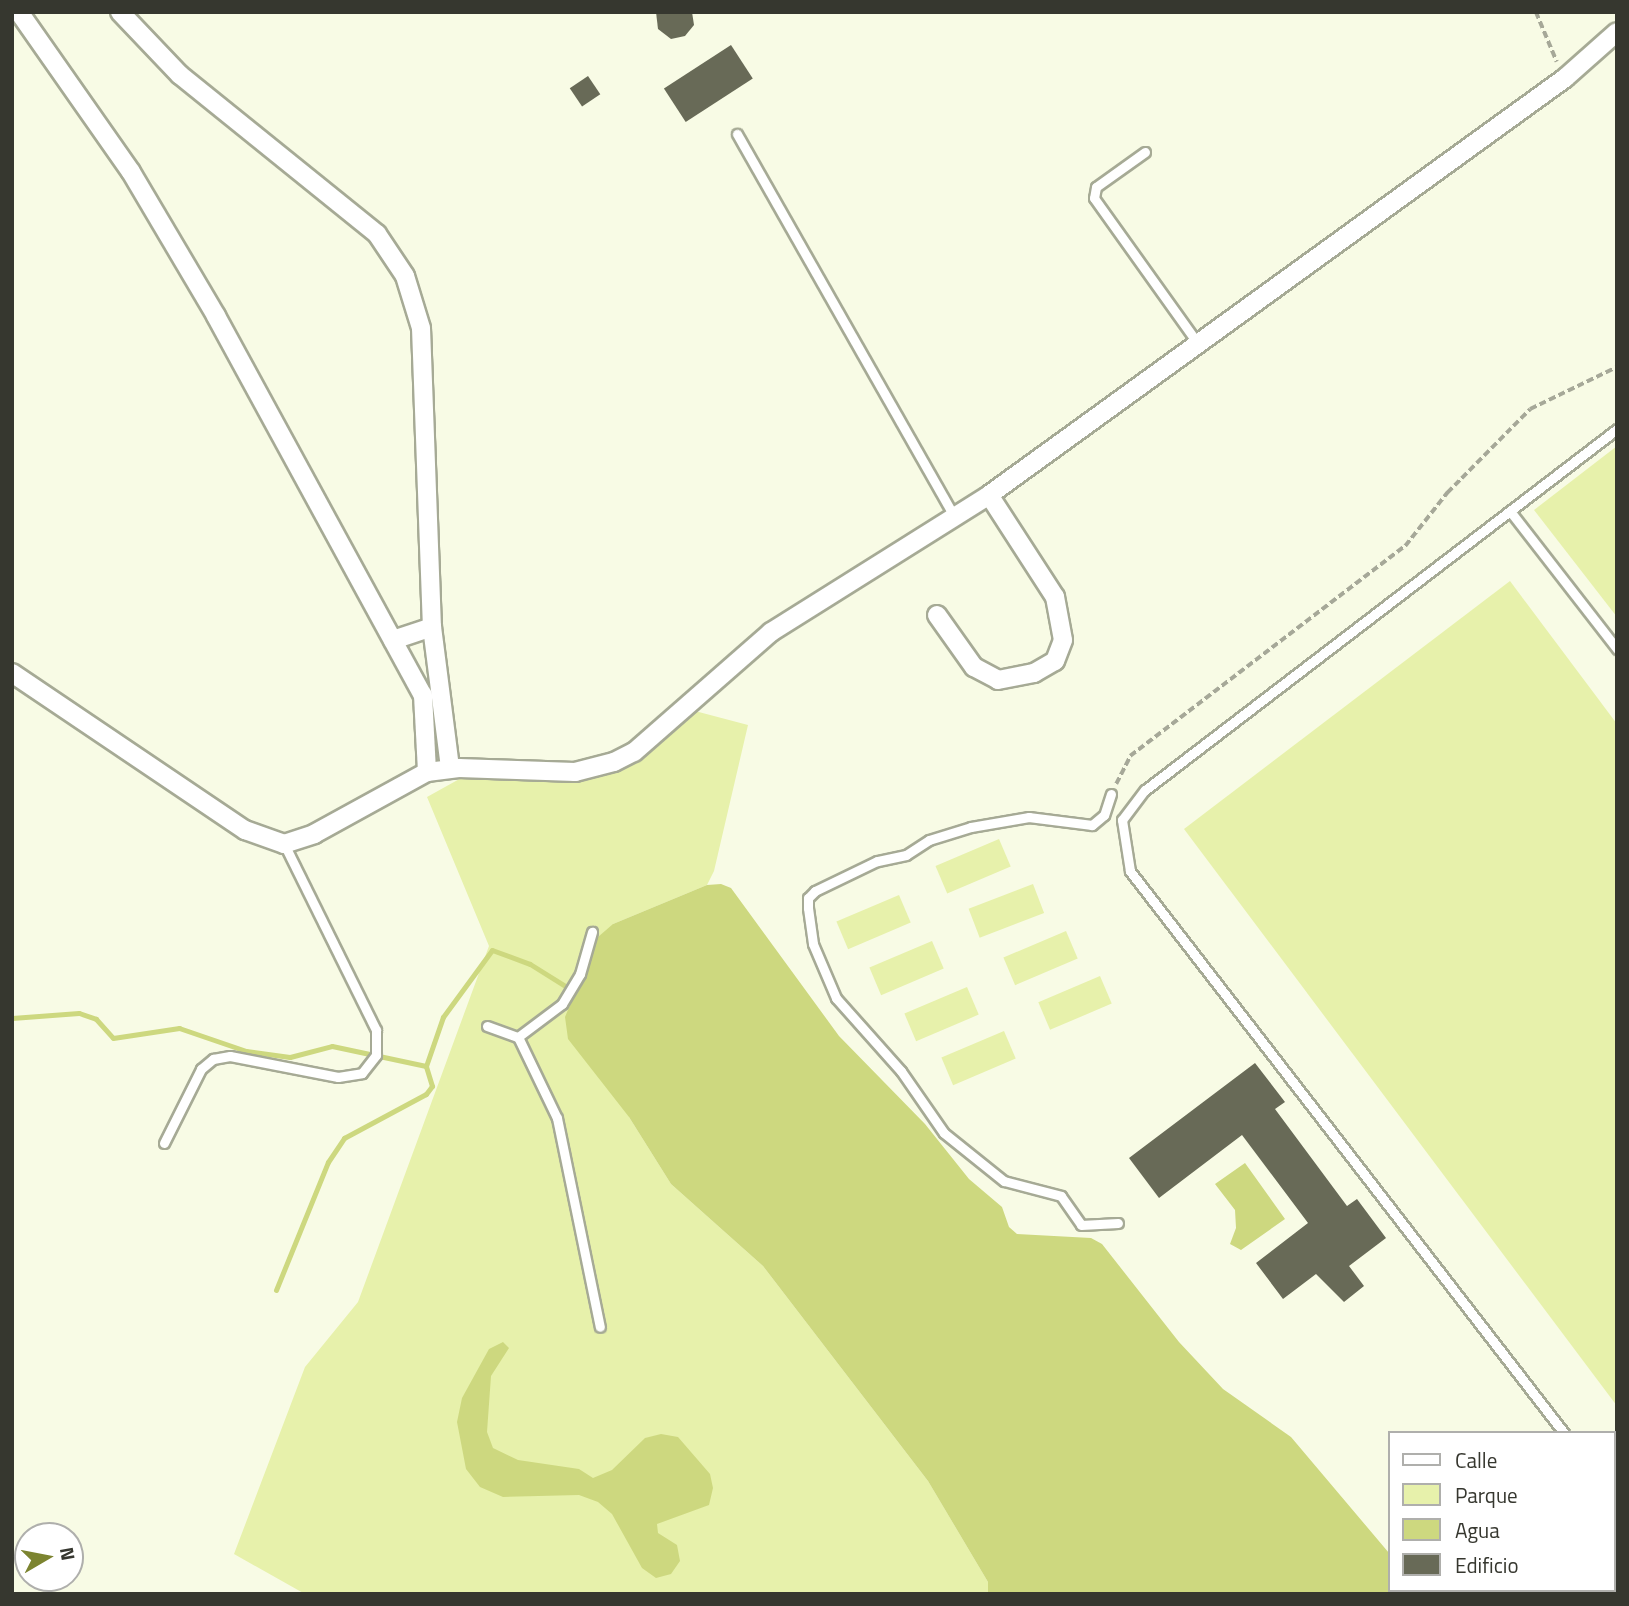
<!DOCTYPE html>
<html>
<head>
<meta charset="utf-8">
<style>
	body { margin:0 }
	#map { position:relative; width:1629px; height:1606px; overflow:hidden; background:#f8fbe5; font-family:"Titillium Web",sans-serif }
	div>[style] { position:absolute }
	.green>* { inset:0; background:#e7f1ab; transform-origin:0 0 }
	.water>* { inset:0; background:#cdd87f }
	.stream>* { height:5px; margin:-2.5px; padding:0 2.5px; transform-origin:2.5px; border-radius:2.5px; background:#cdd87f }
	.building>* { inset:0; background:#686a57; transform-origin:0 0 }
	.path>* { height:3.5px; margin-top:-1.75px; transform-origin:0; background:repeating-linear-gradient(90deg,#a6a898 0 7px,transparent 0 10.5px) }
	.roads { filter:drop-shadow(2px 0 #a6aa95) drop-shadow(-2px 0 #a6aa95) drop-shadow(0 2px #a6aa95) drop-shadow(0 -2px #a6aa95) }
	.service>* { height:9px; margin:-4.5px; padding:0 4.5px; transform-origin:4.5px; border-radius:4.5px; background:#fff }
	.minor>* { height:18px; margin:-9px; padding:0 9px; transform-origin:9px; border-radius:9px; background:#fff }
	span { translate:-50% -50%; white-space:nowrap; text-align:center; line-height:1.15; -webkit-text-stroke:7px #fff; paint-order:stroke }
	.frame { position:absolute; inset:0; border:14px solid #36372f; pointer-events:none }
	.legend { position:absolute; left:1388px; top:1431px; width:228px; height:161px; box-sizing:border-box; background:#fff; border:2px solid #afafac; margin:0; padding:9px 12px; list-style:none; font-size:21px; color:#36372f }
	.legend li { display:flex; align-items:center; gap:14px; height:35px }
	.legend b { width:35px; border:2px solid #afafac }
	.north { position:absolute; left:14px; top:1522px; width:70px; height:70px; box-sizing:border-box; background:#fff; border:2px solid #afafac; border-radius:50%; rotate:80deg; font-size:19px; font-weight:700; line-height:28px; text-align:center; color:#36372f }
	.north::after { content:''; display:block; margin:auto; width:24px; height:32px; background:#7c8430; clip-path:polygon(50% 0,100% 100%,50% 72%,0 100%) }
</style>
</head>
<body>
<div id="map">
	<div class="green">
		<div style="clip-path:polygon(1617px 446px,1617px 617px,1534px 510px)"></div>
		<div style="clip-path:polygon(1510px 581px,1617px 724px,1617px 1406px,1184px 829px)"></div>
		<div style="clip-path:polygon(695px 711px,748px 725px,714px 871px,707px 885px,613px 924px,629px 1117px,671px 1184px,763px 1266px,928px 1481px,988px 1582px,988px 1594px,305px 1594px,234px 1554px,305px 1367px,358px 1302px,489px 946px,427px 797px,472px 772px,581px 772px,650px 748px)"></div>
		<div style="left:999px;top:839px;width:30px;height:69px;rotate:67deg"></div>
		<div style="left:1033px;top:884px;width:31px;height:69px;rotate:69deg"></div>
		<div style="left:899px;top:895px;width:30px;height:68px;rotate:67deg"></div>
		<div style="left:1066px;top:931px;width:30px;height:68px;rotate:67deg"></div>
		<div style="left:932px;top:941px;width:30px;height:68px;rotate:67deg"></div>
		<div style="left:1100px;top:976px;width:30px;height:67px;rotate:67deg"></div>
		<div style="left:967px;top:987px;width:30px;height:68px;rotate:67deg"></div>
		<div style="left:1004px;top:1031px;width:30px;height:68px;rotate:67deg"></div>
	</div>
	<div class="water">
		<div style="clip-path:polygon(721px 884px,731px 888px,839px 1036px,925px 1124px,969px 1179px,1002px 1207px,1009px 1227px,1017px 1234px,1091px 1238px,1102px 1244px,1179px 1342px,1223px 1389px,1291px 1437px,1389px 1553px,1389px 1590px,1432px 1594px,988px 1594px,988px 1582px,928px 1481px,763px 1266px,671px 1184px,629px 1117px,568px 1039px,565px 1017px,598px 937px,613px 924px,707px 885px)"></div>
		<div style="clip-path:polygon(1245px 1163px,1285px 1219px,1241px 1250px,1230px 1244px,1236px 1228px,1235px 1210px,1215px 1184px)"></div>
		<div style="clip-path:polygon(503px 1342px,509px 1348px,491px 1376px,487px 1432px,493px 1448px,518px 1460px,579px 1469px,593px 1478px,612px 1470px,645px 1438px,661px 1434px,678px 1437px,710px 1474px,713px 1488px,709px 1505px,657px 1524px,658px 1533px,677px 1545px,680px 1561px,671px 1574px,656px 1578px,642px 1568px,612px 1514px,598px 1502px,579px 1495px,503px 1497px,480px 1487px,466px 1469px,457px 1422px,462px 1398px,489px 1349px)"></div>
	</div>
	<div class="stream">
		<div style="left:12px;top:1018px;width:67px;rotate:-4.3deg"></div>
		<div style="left:79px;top:1013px;width:18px;rotate:19deg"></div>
		<div style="left:96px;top:1019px;width:25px;rotate:48deg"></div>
		<div style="left:113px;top:1038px;width:67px;rotate:-8.6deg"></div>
		<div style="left:179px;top:1028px;width:71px;rotate:18.9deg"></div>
		<div style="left:246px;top:1051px;width:44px;rotate:7.8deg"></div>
		<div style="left:290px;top:1057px;width:43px;rotate:-14.7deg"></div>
		<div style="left:332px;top:1046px;width:96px;rotate:12deg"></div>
		<div style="left:426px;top:1066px;width:52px;rotate:-70.9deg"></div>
		<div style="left:443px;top:1017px;width:83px;rotate:-53.8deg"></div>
		<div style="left:492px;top:950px;width:40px;rotate:20.2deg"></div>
		<div style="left:530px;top:964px;width:53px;rotate:31.9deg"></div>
		<div style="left:276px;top:1290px;width:138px;rotate:-67.9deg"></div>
		<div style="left:328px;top:1162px;width:29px;rotate:-56deg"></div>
		<div style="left:344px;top:1138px;width:93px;rotate:-28.2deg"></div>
		<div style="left:426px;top:1094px;width:10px;rotate:-53deg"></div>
		<div style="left:432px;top:1086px;width:21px;rotate:-107deg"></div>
	</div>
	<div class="building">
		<div style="clip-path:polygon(656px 12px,692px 12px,694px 25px,685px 36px,671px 39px,658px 29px)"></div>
		<div style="left:731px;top:45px;width:40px;height:80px;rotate:57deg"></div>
		<div style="left:588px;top:76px;width:22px;height:22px;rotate:56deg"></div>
		<div style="clip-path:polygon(1255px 1063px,1285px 1102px,1275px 1109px,1347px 1206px,1357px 1199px,1386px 1238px,1349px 1266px,1364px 1286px,1344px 1302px,1316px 1274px,1283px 1299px,1256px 1263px,1308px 1223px,1242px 1135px,1159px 1198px,1129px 1158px)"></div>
	</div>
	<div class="path">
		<div style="left:1536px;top:12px;width:54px;rotate:67.2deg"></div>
		<div style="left:1116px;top:784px;width:31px;rotate:-63deg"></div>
		<div style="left:1130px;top:756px;width:346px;rotate:-37.4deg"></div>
		<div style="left:1405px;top:546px;width:68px;rotate:-51.6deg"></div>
		<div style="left:1447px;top:493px;width:118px;rotate:-45.3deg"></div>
		<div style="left:1530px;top:409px;width:97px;rotate:-25.8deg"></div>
	</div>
	<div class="roads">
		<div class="service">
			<div style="left:737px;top:134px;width:442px;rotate:60.4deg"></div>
			<div style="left:1145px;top:152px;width:60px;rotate:144.5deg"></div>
			<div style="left:1096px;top:187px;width:11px;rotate:100deg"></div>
			<div style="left:1094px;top:198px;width:179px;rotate:54.5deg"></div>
			<div style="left:1510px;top:511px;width:175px;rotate:52.2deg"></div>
			<div style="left:1111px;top:794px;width:22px;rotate:108deg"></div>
			<div style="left:1104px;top:815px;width:16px;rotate:140deg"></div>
			<div style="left:1092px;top:825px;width:64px;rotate:-172.8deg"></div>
			<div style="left:1029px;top:817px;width:59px;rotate:170.2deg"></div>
			<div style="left:971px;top:827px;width:44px;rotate:162.8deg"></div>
			<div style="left:929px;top:840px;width:27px;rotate:147deg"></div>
			<div style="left:906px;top:855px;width:30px;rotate:168deg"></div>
			<div style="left:877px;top:861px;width:69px;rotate:154.2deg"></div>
			<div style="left:815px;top:891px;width:10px;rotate:135deg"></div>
			<div style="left:808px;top:898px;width:10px;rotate:90deg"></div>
			<div style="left:808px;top:908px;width:36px;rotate:82deg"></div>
			<div style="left:813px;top:944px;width:59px;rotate:66.9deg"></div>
			<div style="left:836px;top:998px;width:98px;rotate:48.3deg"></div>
			<div style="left:901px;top:1071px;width:75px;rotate:55.3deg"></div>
			<div style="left:944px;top:1133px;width:77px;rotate:38.7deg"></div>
			<div style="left:1004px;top:1181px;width:59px;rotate:14.7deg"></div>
			<div style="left:1061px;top:1196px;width:35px;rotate:55deg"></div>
			<div style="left:1081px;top:1225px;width:37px;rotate:-3deg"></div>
			<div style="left:487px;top:1026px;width:33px;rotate:20deg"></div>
			<div style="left:518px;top:1037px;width:55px;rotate:-36.9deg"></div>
			<div style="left:562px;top:1004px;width:35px;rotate:-59deg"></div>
			<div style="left:580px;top:974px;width:44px;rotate:-74.1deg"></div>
			<div style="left:518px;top:1037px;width:90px;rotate:64.3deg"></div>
			<div style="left:557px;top:1118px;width:213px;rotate:78.4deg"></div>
			<div style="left:164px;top:1143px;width:83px;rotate:-63.4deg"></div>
			<div style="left:201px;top:1069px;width:16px;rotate:-40deg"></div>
			<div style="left:213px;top:1059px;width:17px;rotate:-10deg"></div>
			<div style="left:230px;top:1056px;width:110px;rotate:11deg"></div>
			<div style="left:338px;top:1077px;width:24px;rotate:-9deg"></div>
			<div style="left:362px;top:1073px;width:23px;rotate:-52deg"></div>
			<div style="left:376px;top:1055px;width:25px;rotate:-90deg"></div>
			<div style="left:376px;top:1030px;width:208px;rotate:-116.3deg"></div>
			<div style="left:1564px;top:1433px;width:710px;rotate:-127.68deg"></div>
			<div style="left:1130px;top:871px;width:52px;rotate:-98.9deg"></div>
			<div style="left:1122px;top:820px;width:38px;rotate:-53deg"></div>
			<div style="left:1145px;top:790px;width:594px;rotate:-37.41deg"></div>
		</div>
		<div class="minor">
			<div style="left:19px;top:12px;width:195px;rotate:55deg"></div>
			<div style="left:131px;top:172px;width:167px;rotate:59.4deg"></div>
			<div style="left:216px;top:316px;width:432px;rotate:61.4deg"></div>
			<div style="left:423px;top:695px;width:77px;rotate:87deg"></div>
			<div style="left:120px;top:12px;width:87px;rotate:46.4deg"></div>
			<div style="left:180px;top:75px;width:253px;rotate:38.9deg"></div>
			<div style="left:377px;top:234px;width:50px;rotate:56.3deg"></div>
			<div style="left:405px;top:276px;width:54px;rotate:72.9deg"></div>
			<div style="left:421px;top:328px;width:299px;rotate:87.9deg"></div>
			<div style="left:432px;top:627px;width:142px;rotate:82.7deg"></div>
			<div style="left:937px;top:615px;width:64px;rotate:54.6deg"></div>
			<div style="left:974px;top:667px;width:27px;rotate:28deg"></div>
			<div style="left:998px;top:680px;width:37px;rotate:-11deg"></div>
			<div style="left:1034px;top:673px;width:24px;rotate:-30deg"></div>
			<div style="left:1055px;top:661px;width:22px;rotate:-69deg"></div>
			<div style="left:1063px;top:640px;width:44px;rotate:-100.5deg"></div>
			<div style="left:1055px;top:597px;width:121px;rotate:-122.9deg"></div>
			<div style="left:393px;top:640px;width:41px;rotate:-18.4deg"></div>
			<div style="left:12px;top:673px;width:281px;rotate:34deg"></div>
			<div style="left:245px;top:830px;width:41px;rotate:19.7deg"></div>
			<div style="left:284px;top:844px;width:32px;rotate:-18deg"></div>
			<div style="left:314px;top:834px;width:129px;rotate:-28.8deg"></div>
			<div style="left:427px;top:772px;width:32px;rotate:-7deg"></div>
			<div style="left:459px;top:768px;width:116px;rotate:2deg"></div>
			<div style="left:575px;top:772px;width:40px;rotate:-14.4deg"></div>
			<div style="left:614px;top:762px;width:22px;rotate:-27deg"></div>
			<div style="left:634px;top:752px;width:182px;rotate:-41.2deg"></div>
			<div style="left:771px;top:632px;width:257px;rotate:-32.1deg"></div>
			<div style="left:989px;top:495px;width:711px;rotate:-35.9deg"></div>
			<div style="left:1565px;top:78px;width:69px;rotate:-41.5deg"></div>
		</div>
	</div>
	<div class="frame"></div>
	<ul class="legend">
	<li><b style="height:9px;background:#fff"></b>Calle</li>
	<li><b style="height:19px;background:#e7f1ab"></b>Parque</li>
	<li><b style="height:19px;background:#cdd87f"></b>Agua</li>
	<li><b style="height:19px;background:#686a57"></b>Edificio</li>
	</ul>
	<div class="north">N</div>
</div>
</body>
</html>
